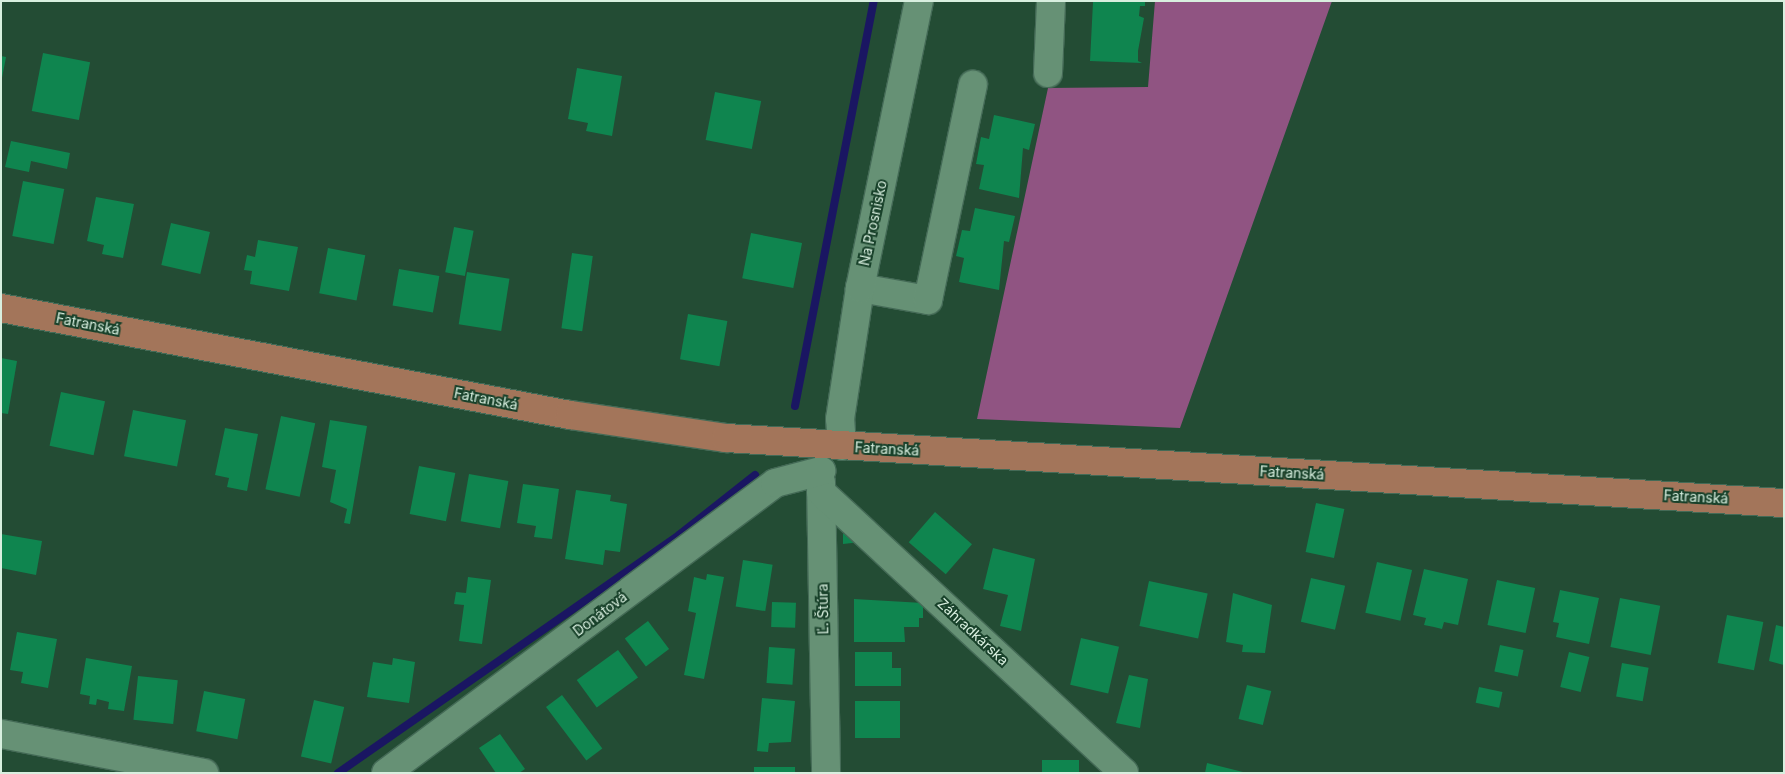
<!DOCTYPE html>
<html>
<head>
<meta charset="utf-8">
<style>
	body { margin:0 }
	#map { position:relative; width:1785px; height:774px; overflow:hidden; background:#234c34; font-family:Inter,sans-serif }
	div>[style] { position:absolute }
	.green>* { inset:0; background:#905482 }
	.stream>* { height:8px; margin:-4px; padding:0 4px; transform-origin:4px; border-radius:4px; background:#1a1662 }
	.building>* { inset:0; background:#0f854f; transform-origin:0 0 }
	.roads { filter:drop-shadow(1px 0 #446a56) drop-shadow(-1px 0 #446a56) drop-shadow(0 1px #446a56) drop-shadow(0 -1px #446a56) }
	.minor>* { height:28px; margin:-14px; padding:0 14px; transform-origin:14px; border-radius:14px; background:#669175 }
	.major>* { height:28px; margin:-14px; padding:0 14px; transform-origin:14px; border-radius:14px; background:#a3755a }
	span { translate:-50% -50%; white-space:nowrap; text-align:center; line-height:1.15; -webkit-text-stroke:4px #18412a; paint-order:stroke }
	.street-label { font-size:14px; color:#d8efdf }
	.frame { position:absolute; inset:0; border:2px solid #d8efdf; pointer-events:none }
</style>
</head>
<body>
<div id="map">
	<div class="green">
		<div style="clip-path:polygon(1155px 1px,1332px 1px,1180px 428px,977px 419px,1048px 88px,1148px 87px)"></div>
	</div>
	<div class="stream">
		<div style="left:795px;top:406px;width:413px;rotate:-79deg"></div>
		<div style="left:338px;top:773px;width:416px;rotate:-34.9deg"></div>
		<div style="left:679px;top:535px;width:97px;rotate:-38.3deg"></div>
	</div>
	<div class="building">
		<div style="clip-path:polygon(1145px 1px,1145px 6px,1140px 6px,1139px 16px,1144px 18px,1138px 51px,1138px 61px,1142px 63px,1090px 61px,1093px 2px)"></div>
		<div style="left:43px;top:53px;width:48px;height:59px;rotate:11deg"></div>
		<div style="clip-path:polygon(1px 56px,6px 57px,2px 78px,1px 78px)"></div>
		<div style="clip-path:polygon(577px 68px,622px 76px,612px 136px,586px 131px,588px 123px,568px 119px)"></div>
		<div style="left:715px;top:92px;width:47px;height:49px;rotate:11deg"></div>
		<div style="clip-path:polygon(994px 115px,1035px 124px,1029px 150px,1023px 148px,1019px 198px,979px 189px,984px 165px,976px 164px,981px 137px,989px 139px)"></div>
		<div style="clip-path:polygon(11px 141px,70px 153px,67px 169px,31px 161px,29px 172px,5px 167px)"></div>
		<div style="left:23px;top:181px;width:42px;height:56px;rotate:11deg"></div>
		<div style="clip-path:polygon(96px 197px,134px 204px,123px 258px,102px 254px,104px 245px,87px 241px)"></div>
		<div style="clip-path:polygon(975px 208px,1015px 216px,1009px 242px,1004px 241px,999px 290px,959px 282px,964px 258px,956px 256px,962px 230px,970px 231px)"></div>
		<div style="left:171px;top:223px;width:40px;height:43px;rotate:13deg"></div>
		<div style="left:454px;top:227px;width:20px;height:46px;rotate:11deg"></div>
		<div style="left:751px;top:233px;width:52px;height:46px;rotate:11deg"></div>
		<div style="clip-path:polygon(258px 240px,298px 247px,289px 291px,250px 284px,252px 271px,244px 270px,247px 255px,255px 257px)"></div>
		<div style="left:328px;top:248px;width:38px;height:46px;rotate:11deg"></div>
		<div style="left:572px;top:253px;width:21px;height:76px;rotate:8deg"></div>
		<div style="left:399px;top:269px;width:41px;height:37px;rotate:10deg"></div>
		<div style="left:467px;top:272px;width:43px;height:53px;rotate:9deg"></div>
		<div style="left:688px;top:314px;width:40px;height:46px;rotate:10deg"></div>
		<div style="clip-path:polygon(1px 358px,17px 361px,8px 414px,1px 413px)"></div>
		<div style="left:61px;top:392px;width:45px;height:55px;rotate:12deg"></div>
		<div style="left:133px;top:410px;width:54px;height:47px;rotate:11deg"></div>
		<div style="left:281px;top:416px;width:35px;height:75px;rotate:12deg"></div>
		<div style="clip-path:polygon(330px 420px,367px 426px,350px 524px,344px 523px,347px 509px,330px 502px,336px 470px,322px 467px)"></div>
		<div style="clip-path:polygon(225px 428px,258px 434px,247px 491px,227px 487px,229px 478px,215px 475px)"></div>
		<div style="left:419px;top:466px;width:37px;height:49px;rotate:11deg"></div>
		<div style="left:469px;top:474px;width:40px;height:48px;rotate:10deg"></div>
		<div style="clip-path:polygon(523px 484px,559px 489px,552px 539px,534px 537px,536px 526px,517px 523px)"></div>
		<div style="clip-path:polygon(576px 490px,611px 495px,610px 501px,627px 504px,620px 552px,605px 550px,603px 565px,565px 559px)"></div>
		<div style="left:1316px;top:503px;width:29px;height:50px;rotate:12deg"></div>
		<div style="left:935px;top:512px;width:49px;height:40px;rotate:41deg"></div>
		<div style="clip-path:polygon(861px 533px,861px 542px,843px 544px,843px 534px)"></div>
		<div style="clip-path:polygon(1px 534px,42px 541px,36px 575px,1px 568px)"></div>
		<div style="clip-path:polygon(993px 548px,1035px 559px,1021px 631px,1000px 626px,1008px 595px,983px 589px)"></div>
		<div style="left:743px;top:560px;width:30px;height:47px;rotate:9deg"></div>
		<div style="left:1377px;top:562px;width:36px;height:52px;rotate:13deg"></div>
		<div style="clip-path:polygon(1424px 569px,1468px 579px,1458px 625px,1444px 622px,1442px 629px,1434px 627px,1424px 625px,1426px 618px,1413px 615px)"></div>
		<div style="clip-path:polygon(707px 574px,724px 577px,704px 679px,684px 675px,696px 613px,688px 611px,694px 577px,706px 580px)"></div>
		<div style="clip-path:polygon(468px 577px,491px 580px,482px 644px,459px 641px,464px 605px,454px 604px,456px 592px,466px 593px)"></div>
		<div style="left:1311px;top:578px;width:35px;height:45px;rotate:13deg"></div>
		<div style="left:1497px;top:580px;width:39px;height:46px;rotate:12deg"></div>
		<div style="left:1149px;top:581px;width:60px;height:46px;rotate:12deg"></div>
		<div style="clip-path:polygon(1560px 590px,1599px 598px,1589px 644px,1556px 637px,1559px 623px,1553px 622px)"></div>
		<div style="clip-path:polygon(1233px 593px,1272px 605px,1265px 653px,1242px 652px,1243px 645px,1226px 642px)"></div>
		<div style="left:1620px;top:598px;width:41px;height:50px;rotate:11deg"></div>
		<div style="clip-path:polygon(854px 599px,923px 603px,923px 618px,919px 618px,919px 627px,904px 627px,905px 642px,854px 642px)"></div>
		<div style="left:772px;top:602px;width:24px;height:25px;rotate:2deg"></div>
		<div style="left:1727px;top:615px;width:37px;height:49px;rotate:11deg"></div>
		<div style="left:648px;top:621px;width:35px;height:29px;rotate:53deg"></div>
		<div style="clip-path:polygon(1776px 625px,1784px 627px,1784px 665px,1769px 661px)"></div>
		<div style="clip-path:polygon(17px 632px,57px 639px,48px 688px,21px 683px,23px 672px,10px 670px)"></div>
		<div style="left:1081px;top:638px;width:39px;height:48px;rotate:13deg"></div>
		<div style="left:1500px;top:645px;width:24px;height:27px;rotate:12deg"></div>
		<div style="left:769px;top:647px;width:26px;height:36px;rotate:4deg"></div>
		<div style="left:618px;top:650px;width:34px;height:51px;rotate:54deg"></div>
		<div style="clip-path:polygon(855px 652px,892px 652px,892px 668px,901px 668px,901px 686px,855px 686px)"></div>
		<div style="left:1569px;top:652px;width:21px;height:36px;rotate:14deg"></div>
		<div style="clip-path:polygon(86px 658px,132px 666px,124px 711px,108px 709px,109px 702px,97px 699px,96px 705px,89px 704px,90px 696px,80px 694px)"></div>
		<div style="clip-path:polygon(393px 658px,415px 662px,409px 703px,367px 697px,373px 662px,392px 665px)"></div>
		<div style="left:1622px;top:663px;width:27px;height:34px;rotate:10deg"></div>
		<div style="clip-path:polygon(1129px 675px,1148px 679px,1140px 728px,1116px 723px)"></div>
		<div style="left:138px;top:676px;width:40px;height:44px;rotate:6deg"></div>
		<div style="left:1247px;top:685px;width:25px;height:35px;rotate:14deg"></div>
		<div style="left:1479px;top:687px;width:24px;height:16px;rotate:12deg"></div>
		<div style="left:204px;top:691px;width:42px;height:41px;rotate:11deg"></div>
		<div style="left:562px;top:695px;width:67px;height:20px;rotate:53deg"></div>
		<div style="clip-path:polygon(762px 698px,795px 701px,791px 742px,769px 743px,768px 752px,757px 751px)"></div>
		<div style="left:314px;top:700px;width:31px;height:58px;rotate:13deg"></div>
		<div style="left:900px;top:701px;width:37px;height:45px;rotate:90deg"></div>
		<div style="clip-path:polygon(500px 734px,525px 769px,519px 773px,496px 773px,479px 748px)"></div>
		<div style="left:1079px;top:760px;width:13px;height:37px;rotate:90deg"></div>
		<div style="clip-path:polygon(1207px 763px,1243px 772px,1243px 773px,1205px 773px)"></div>
		<div style="left:754px;top:767px;width:41px;height:6px"></div>
	</div>
	<div class="roads">
		<div class="minor">
			<div style="left:1048px;top:73px;width:72px;rotate:-87.6deg"></div>
			<div style="left:860px;top:288px;width:69px;rotate:10deg"></div>
			<div style="left:928px;top:300px;width:220px;rotate:-78.2deg"></div>
			<div style="left:842px;top:446px;width:27px;rotate:-94deg"></div>
			<div style="left:840px;top:419px;width:133px;rotate:-81.3deg"></div>
			<div style="left:860px;top:288px;width:293px;rotate:-78.4deg"></div>
			<div style="left:821px;top:482px;width:291px;rotate:89deg"></div>
			<div style="left:821px;top:492px;width:413px;rotate:42.8deg"></div>
			<div style="left:1px;top:734px;width:207px;rotate:10.9deg"></div>
			<div style="left:386px;top:773px;width:485px;rotate:-36.7deg"></div>
			<div style="left:775px;top:483px;width:48px;rotate:-14.6deg"></div>
		</div>
		<div class="major">
			<div style="left:1px;top:308px;width:579px;rotate:10.65deg"></div>
			<div style="left:570px;top:415px;width:158px;rotate:8.4deg"></div>
			<div style="left:726px;top:438px;width:1060px;rotate:3.52deg"></div>
		</div>
	</div>
	<div class="street-label">
		<span style="left:873px;top:223px;rotate:-78deg">Na Prosnisko</span>
		<span style="left:88px;top:324px;rotate:11deg">Fatranská</span>
		<span style="left:486px;top:399px;rotate:11deg">Fatranská</span>
		<span style="left:887px;top:449px;rotate:3deg">Fatranská</span>
		<span style="left:1292px;top:473px;rotate:3deg">Fatranská</span>
		<span style="left:1696px;top:497px;rotate:3deg">Fatranská</span>
		<span style="left:823px;top:609px;rotate:-91deg">Ľ. Štúra</span>
		<span style="left:600px;top:614px;rotate:-37deg">Donátová</span>
		<span style="left:973px;top:632px;rotate:43deg">Záhradkárska</span>
	</div>
	<div class="frame"></div>
</div>
</body>
</html>
